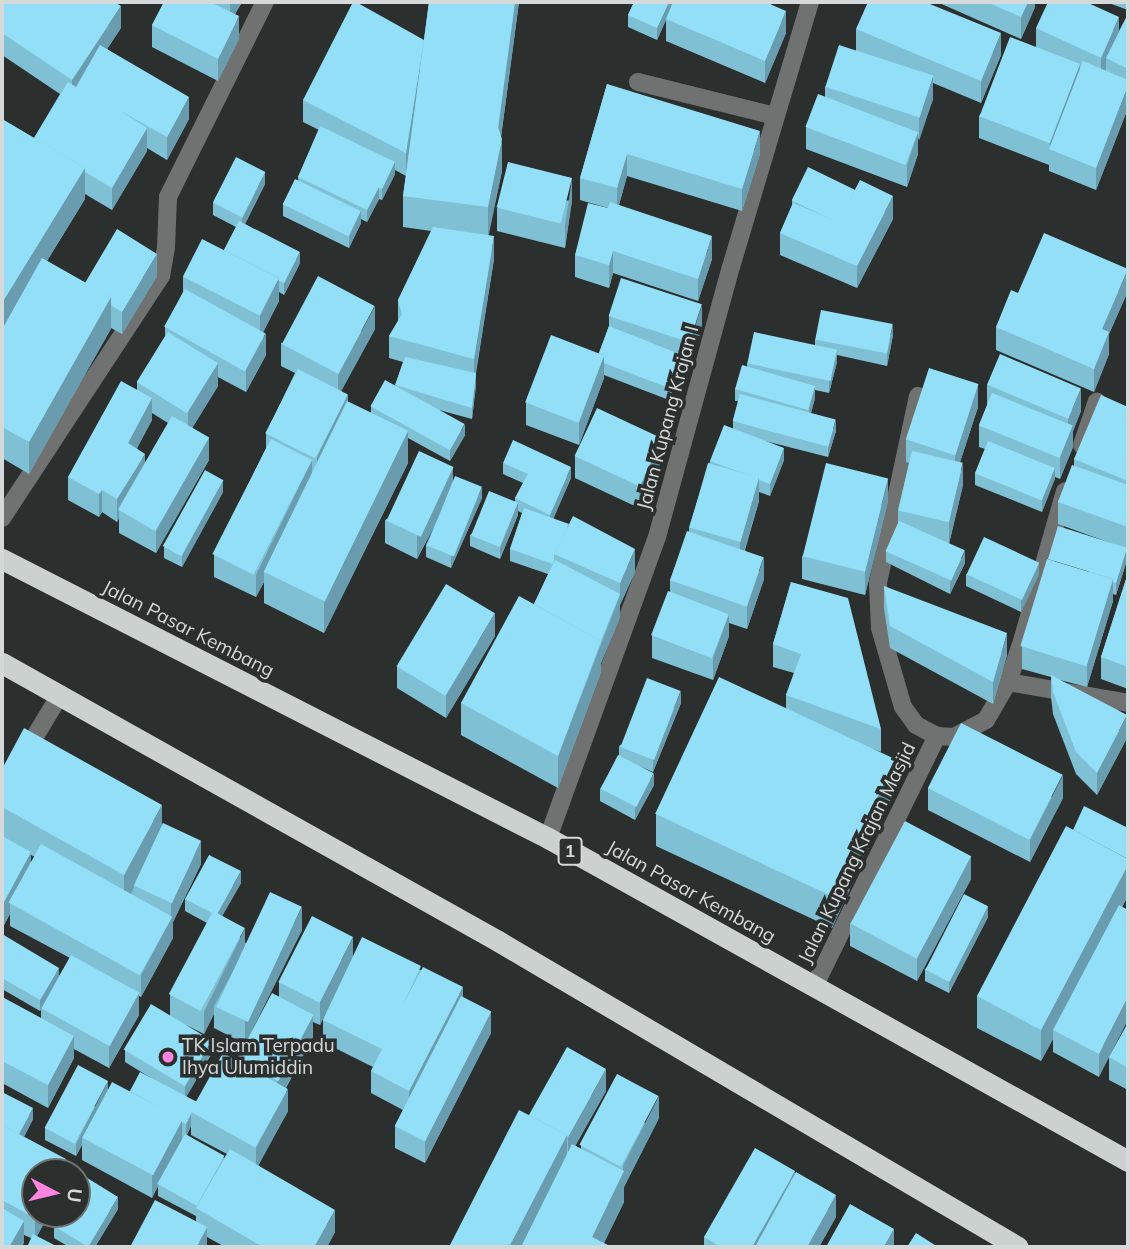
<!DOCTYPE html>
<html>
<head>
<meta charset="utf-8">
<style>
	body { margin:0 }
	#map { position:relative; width:1130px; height:1249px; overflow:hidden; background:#2b302f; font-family:Mulish,sans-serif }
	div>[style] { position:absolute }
	.minor>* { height:18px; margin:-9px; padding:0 9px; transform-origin:9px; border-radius:9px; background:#707271 }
	.highway>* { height:21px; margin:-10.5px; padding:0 10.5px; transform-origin:10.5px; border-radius:10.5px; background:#cbd1ce }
	.wall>* { inset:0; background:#7fc0d5 }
	.shaded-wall>* { inset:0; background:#689cae }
	.building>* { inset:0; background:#94dff8; transform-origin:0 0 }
	.dots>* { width:19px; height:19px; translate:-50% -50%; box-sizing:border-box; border:4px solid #2b302f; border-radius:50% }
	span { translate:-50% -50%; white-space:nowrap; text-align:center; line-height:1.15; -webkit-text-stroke:7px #2b302f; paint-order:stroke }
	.shield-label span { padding:2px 5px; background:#2b302f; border:2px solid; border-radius:5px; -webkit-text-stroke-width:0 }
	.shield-label { font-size:18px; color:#d6d9d9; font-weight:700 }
	.street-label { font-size:19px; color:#d6d9d9 }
	.poi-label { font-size:19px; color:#d6d9d9 }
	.left { translate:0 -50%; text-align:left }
	.frame { position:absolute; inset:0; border:4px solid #d6d9d9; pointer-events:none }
	.north { position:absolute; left:21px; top:1158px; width:70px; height:70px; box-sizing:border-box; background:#2b302f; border:2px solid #6f7473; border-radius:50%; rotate:97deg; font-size:19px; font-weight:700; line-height:28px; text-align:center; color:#d6d9d9 }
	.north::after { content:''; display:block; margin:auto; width:24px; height:32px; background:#fe86e1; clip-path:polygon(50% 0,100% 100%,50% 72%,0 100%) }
</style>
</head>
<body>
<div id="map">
	<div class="minor">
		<div style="left:638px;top:82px;width:141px;rotate:13.9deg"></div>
		<div style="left:918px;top:396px;width:191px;rotate:102.1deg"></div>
		<div style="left:878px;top:583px;width:45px;rotate:87.5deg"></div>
		<div style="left:880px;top:628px;width:82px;rotate:73.8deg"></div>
		<div style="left:903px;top:707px;width:22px;rotate:54deg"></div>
		<div style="left:916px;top:725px;width:24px;rotate:28deg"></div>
		<div style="left:937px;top:736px;width:17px;rotate:3deg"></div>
		<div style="left:954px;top:737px;width:36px;rotate:-28deg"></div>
		<div style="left:986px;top:720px;width:44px;rotate:-59.9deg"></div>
		<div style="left:1008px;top:682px;width:36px;rotate:-71deg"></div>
		<div style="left:1020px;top:648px;width:163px;rotate:-74deg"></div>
		<div style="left:1082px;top:445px;width:46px;rotate:-71.2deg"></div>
		<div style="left:2px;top:518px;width:290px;rotate:-56.7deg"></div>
		<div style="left:161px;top:276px;width:29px;rotate:-80deg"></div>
		<div style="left:166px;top:247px;width:50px;rotate:-87.7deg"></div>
		<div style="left:168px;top:197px;width:218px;rotate:-63.6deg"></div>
		<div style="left:1008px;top:682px;width:122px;rotate:9.9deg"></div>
		<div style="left:2px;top:791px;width:112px;rotate:-58.9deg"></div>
		<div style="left:548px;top:838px;width:320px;rotate:-70.1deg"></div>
		<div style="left:657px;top:537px;width:280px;rotate:-74.7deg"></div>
		<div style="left:731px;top:267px;width:277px;rotate:-73.4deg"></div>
		<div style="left:814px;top:987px;width:280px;rotate:-63.9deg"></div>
	</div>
	<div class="highway">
		<div style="left:2px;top:559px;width:613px;rotate:27.07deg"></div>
		<div style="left:548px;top:838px;width:664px;rotate:29.11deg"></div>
		<div style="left:2px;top:663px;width:569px;rotate:29.27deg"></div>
		<div style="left:498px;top:941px;width:603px;rotate:30.48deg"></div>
	</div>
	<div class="wall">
		<div style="clip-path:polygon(2px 2px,121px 28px,107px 49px,189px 119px,167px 160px,147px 148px,147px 151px,112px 210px,85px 194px,85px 199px,47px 261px,85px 283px,157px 276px,122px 334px,111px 328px,29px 474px,2px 458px,2px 119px,34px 138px,60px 94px,2px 55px)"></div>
		<div style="clip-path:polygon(164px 2px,242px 2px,235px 14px,239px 39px,218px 81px,152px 47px,152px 25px)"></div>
		<div style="clip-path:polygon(429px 2px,519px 2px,501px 137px,502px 171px,488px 235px,494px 259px,476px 373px,476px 385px,472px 419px,439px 410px,465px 435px,450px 461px,408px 438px,408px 463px,324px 633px,264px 603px,264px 582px,256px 597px,214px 577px,214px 555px,266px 448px,266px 433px,295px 373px,281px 366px,281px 343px,375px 329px,341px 391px,348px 402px,371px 413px,371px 406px,395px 386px,403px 362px,389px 358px,389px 336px,398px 321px,398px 300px,431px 231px,403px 227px,403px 196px,406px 176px,395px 170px,395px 174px,382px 200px,379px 199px,367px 222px,361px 219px,361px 223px,349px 248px,283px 216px,283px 204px,298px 180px,298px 177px,319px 130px,303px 122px,303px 100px,424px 40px)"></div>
		<div style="clip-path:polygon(634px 2px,772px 2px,771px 4px,786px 33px,765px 83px,666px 41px,666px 20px,657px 40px,628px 27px,628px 15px)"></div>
		<div style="clip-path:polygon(937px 2px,1035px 2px,1035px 7px,1021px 39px)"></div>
		<div style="clip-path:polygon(1106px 2px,1128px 2px,1128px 10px)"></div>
		<div style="clip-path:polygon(1128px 14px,1128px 108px,1096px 190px,1049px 171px,1049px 165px,979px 138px,979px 116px,1036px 47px,1036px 28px,1119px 31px)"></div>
		<div style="clip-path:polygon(856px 29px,1001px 55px,981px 103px,933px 83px,933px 99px,918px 140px,918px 154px,907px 187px,806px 149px,806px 127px,825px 97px,825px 87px,856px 51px)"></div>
		<div style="clip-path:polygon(607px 84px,760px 154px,742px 211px,627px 176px,619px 205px,712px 259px,698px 301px,613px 273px,609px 288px,575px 277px,575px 255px,608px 208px,580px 200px,580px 178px)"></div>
		<div style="clip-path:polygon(evenodd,265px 184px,245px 224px,300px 263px,284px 295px,279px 292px,279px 301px,263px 332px,266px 355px,246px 392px,218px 377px,218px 386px,192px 428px,209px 460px,156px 553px,119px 533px,119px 518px,117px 522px,102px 512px,99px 517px,68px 500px,68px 477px,137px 390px,137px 382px,165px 336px,165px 327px,183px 292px,183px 277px,224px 250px,236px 227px,213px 215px,213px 203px,265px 184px,152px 413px,168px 423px,145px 463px,137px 448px,152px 420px,152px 413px)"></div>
		<div style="clip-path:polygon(855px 190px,893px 219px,857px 288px,780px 255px,780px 233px,792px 205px,792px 200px)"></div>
		<div style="clip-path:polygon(572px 200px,565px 248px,497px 231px,497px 208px)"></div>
		<div style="clip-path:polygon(1128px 291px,1109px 334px,1109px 354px,1094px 392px,996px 350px,996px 327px,1018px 293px)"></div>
		<div style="clip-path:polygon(609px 316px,702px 327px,690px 365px,682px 362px,682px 366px,669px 400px,604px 375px,604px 378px,579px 445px,526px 425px,526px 403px,599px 353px,609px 326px)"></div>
		<div style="clip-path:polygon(893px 335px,887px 366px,837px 355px,837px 362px,829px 393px,815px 390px,815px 398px,811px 413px,836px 431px,828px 457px,765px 441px,784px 460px,770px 496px,759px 492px,759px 501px,745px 550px,764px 579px,747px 629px,729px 623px,729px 636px,713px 680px,652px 658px,652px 635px,670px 592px,670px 580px,689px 531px,689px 527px,710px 461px,733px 429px,733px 421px,738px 401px,735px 401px,735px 389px,747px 367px,747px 363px,815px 345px,815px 339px)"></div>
		<div style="clip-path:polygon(987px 384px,1081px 411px,1073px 431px,1073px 447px,1060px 479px,1055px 477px,1042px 512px,975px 485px,975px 474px,985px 449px,979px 447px,979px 425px,987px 405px)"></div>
		<div style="clip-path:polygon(978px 407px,960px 462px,963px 485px,949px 544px,965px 563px,950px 594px,886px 562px,886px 551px,898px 523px,898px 510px,909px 463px,906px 462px,906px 439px)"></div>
		<div style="clip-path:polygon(1128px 407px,1128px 549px,1127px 549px,1127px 560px,1116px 595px,1113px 594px,1113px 601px,1087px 687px,1060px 680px,1127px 738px,1097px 795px,1076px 774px,1053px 714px,1051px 697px,1051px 677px,1022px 669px,1022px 646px,1113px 544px,1058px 524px,1058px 502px,1074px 466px,1074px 459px)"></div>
		<div style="clip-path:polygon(575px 456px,662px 460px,639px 508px,575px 478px)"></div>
		<div style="clip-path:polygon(503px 463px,571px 478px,553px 518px,635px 572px,620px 605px,620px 617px,601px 663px,601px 672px,558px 788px,461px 735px,461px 703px,534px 604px,548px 574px,510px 561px,510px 549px,522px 513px,518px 511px,518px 515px,500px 559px,470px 546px,470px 535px,515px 502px,515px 498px,523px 483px,503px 474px)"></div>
		<div style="clip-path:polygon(453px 482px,482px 498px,451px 568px,426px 557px,426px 545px,434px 527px,417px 559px,385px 543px,385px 520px)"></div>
		<div style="clip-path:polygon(223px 492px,182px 567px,164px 558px,164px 547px)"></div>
		<div style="clip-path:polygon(888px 501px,865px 595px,802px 579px,802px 556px)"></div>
		<div style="clip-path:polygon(1128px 573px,1128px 689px,1101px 679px,1101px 657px)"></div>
		<div style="clip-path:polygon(966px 574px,1039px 574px,1021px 612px,966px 586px)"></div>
		<div style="clip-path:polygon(791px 582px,881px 729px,881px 752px,873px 749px,895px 790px,832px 928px,656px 846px,656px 814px,786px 709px,786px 695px,794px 673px,773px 667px,773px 644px)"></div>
		<div style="clip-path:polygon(884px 586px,1007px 655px,993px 704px,890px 648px,884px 608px)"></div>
		<div style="clip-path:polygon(495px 636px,446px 718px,397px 688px,397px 666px)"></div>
		<div style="clip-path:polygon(681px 703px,653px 772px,639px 766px,654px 785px,635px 820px,600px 801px,600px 789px,619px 755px,619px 746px)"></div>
		<div style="clip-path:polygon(evenodd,2px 769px,162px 824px,201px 864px,173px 922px,173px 938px,141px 997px,139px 996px,139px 1015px,109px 1068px,74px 1049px,74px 1058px,48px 1108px,2px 1083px,2px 997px,41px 1018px,41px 1010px,40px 1011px,2px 989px,2px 934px,59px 976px,70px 958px,10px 926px,10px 914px,4px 925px,2px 924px,2px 769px,31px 855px,35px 857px,31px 863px,31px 855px)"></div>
		<div style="clip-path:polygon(928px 788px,1063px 798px,1030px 862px,928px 810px)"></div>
		<div style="clip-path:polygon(971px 879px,917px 981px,850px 946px,850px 923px)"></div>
		<div style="clip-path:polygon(evenodd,241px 883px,222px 916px,245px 943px,302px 930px,245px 1044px,214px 1028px,214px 1014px,204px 1034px,186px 1025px,212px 1053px,186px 1097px,197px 1102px,237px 1061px,237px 1059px,279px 997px,279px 982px,353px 956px,421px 970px,463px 997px,491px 1033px,425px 1163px,395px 1148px,395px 1126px,403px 1110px,371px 1093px,371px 1071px,373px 1067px,323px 1042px,323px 1020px,327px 1009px,320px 1025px,313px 1022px,313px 1037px,286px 1088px,288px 1111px,258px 1165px,335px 1232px,327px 1247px,225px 1247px,207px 1237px,207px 1247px,196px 1222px,196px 1216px,158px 1196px,158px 1186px,152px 1198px,82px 1160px,82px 1145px,76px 1156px,45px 1140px,45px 1128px,130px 1091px,151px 1078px,125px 1062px,125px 1050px,170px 1016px,170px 995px,207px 923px,185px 911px,185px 899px,241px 883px,191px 1126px,191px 1135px,227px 1154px,224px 1158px,187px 1135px,191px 1126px)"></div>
		<div style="clip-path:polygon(1128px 896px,1122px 907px,1099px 1077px,1053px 1052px,1053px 1039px,1041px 1061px,977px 1028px,977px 996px)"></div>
		<div style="clip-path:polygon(988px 917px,949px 993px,925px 981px,925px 969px)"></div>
		<div style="clip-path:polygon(1128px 1023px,1128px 1090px,1109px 1080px,1109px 1057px)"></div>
		<div style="clip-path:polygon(606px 1091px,575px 1146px,581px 1149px,581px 1145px,659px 1118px,624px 1187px,624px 1202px,604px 1243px,449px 1247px,529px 1115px)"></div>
		<div style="clip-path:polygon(2px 1092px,33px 1119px,24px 1137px,66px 1172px,35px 1214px,49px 1214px,37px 1236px,31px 1238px,24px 1235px,24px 1243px,2px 1247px)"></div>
		<div style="clip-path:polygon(795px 1175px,836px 1217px,819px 1247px,704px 1247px,704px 1237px)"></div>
		<div style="clip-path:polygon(118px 1209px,95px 1247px,69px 1247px,54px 1238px,54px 1226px)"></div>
	</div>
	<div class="shaded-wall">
		<div style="clip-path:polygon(230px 2px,242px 2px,230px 23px)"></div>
		<div style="clip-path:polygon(515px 2px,519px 2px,499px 152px,502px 139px,502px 171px,488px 239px,488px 207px)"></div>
		<div style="clip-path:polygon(669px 2px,674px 2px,657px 40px,657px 28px)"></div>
		<div style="clip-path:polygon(1028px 2px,1035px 2px,1035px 7px,1021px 39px,1021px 17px)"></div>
		<div style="clip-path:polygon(121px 6px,121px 28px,72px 102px,72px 80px)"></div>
		<div style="clip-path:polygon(786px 11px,786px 33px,765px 83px,765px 61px)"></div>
		<div style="clip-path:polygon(239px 16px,239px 39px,218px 81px,218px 59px)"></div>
		<div style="clip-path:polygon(1119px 17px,1119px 40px,1106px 58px,1106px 69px,1101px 80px,1101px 58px)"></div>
		<div style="clip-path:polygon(1001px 33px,1001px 55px,981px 103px,981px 81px)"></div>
		<div style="clip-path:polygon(424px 40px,406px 176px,406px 153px)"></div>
		<div style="clip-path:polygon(1080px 64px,1080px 86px,1050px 149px,1050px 143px)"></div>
		<div style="clip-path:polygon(933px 76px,933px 99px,919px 141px,919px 118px)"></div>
		<div style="clip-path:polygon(1128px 85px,1128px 108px,1096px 190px,1096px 168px)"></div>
		<div style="clip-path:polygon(189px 97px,189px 119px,167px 160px,167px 137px)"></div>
		<div style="clip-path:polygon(147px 128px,147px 151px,112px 210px,112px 188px)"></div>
		<div style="clip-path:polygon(760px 131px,760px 154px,742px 211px,742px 189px)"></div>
		<div style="clip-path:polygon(918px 132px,918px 154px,907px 187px,907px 165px)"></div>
		<div style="clip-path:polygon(627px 154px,627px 176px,617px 211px,617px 188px)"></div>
		<div style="clip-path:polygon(395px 162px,395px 174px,382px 200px,382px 189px)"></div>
		<div style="clip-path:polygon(85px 168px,85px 199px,2px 334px,2px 303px)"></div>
		<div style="clip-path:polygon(265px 172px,265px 184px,242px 230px,242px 219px)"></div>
		<div style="clip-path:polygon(572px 178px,572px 200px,565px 248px,565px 226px)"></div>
		<div style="clip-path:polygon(379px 187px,379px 199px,367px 222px,367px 210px)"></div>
		<div style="clip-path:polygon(893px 196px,893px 219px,857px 288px,857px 266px)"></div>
		<div style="clip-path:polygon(361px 211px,361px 223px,349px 248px,349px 237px)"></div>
		<div style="clip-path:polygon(494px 236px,494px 259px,474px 382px,474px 359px)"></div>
		<div style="clip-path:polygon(712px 236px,712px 259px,698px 301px,698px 279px)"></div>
		<div style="clip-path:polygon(613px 251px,613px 273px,609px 288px,609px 265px)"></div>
		<div style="clip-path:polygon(300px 252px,300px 263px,284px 295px,284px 283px)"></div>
		<div style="clip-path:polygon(157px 254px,157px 276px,122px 334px,122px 312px)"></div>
		<div style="clip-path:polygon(1128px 269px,1128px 291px,1109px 334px,1109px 354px,1094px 392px,1094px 369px,1102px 329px)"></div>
		<div style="clip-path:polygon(279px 278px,279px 301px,260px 339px,260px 316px)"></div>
		<div style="clip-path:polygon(111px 297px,111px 329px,29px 474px,29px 442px)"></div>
		<div style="clip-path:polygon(702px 305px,702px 327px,690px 365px,690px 342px)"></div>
		<div style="clip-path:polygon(375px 306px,375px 329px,338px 397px,338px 375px)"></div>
		<div style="clip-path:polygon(893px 324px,893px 335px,887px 366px,887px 354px)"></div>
		<div style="clip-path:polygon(266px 333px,266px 355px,246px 392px,246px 370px)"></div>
		<div style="clip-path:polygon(837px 350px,837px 362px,829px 393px,829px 381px)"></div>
		<div style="clip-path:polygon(604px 355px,604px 378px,579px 445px,579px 423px)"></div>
		<div style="clip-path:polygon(682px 355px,682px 366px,669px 400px,669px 388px)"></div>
		<div style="clip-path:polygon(218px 363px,218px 386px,188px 435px,188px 412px)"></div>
		<div style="clip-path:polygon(476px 373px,476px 385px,472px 419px,472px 408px)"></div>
		<div style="clip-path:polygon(978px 384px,978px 407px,955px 478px,955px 455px)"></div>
		<div style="clip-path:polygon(815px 386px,815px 398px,809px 420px,809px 409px)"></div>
		<div style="clip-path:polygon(1081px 389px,1081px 411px,1073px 431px,1073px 447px,1060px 479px,1060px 457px,1068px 436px,1068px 419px)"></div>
		<div style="clip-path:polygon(348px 394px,348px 417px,317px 480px,317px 457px)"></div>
		<div style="clip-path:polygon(152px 398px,152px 420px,128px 465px,128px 443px)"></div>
		<div style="clip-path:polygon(836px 420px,836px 431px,828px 457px,828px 445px)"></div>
		<div style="clip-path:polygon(465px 424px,465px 435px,450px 461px,450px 449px)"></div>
		<div style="clip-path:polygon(408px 431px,408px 463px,324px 633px,324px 602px)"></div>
		<div style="clip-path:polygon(209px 437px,209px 460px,156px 553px,156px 531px)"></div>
		<div style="clip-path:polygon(662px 438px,662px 460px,639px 508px,639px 485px)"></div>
		<div style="clip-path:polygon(784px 448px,784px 460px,770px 496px,770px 484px)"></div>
		<div style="clip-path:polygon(145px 454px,145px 476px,119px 510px,119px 518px,117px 522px,117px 499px)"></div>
		<div style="clip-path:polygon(312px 460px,312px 483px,264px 572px,264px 582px,256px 597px,256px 575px)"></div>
		<div style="clip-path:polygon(963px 463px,963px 485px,949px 544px,949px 522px)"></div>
		<div style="clip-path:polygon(453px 467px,453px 490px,417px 559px,417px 537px)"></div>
		<div style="clip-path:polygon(571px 467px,571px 478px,550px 527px,550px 515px)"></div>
		<div style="clip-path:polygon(1055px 468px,1055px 479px,1042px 512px,1042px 500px)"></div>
		<div style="clip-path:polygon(759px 478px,759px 501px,740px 565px,740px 543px)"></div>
		<div style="clip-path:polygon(888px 479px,888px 501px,865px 595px,865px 573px)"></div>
		<div style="clip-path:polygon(223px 480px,223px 492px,182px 567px,182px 556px)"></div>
		<div style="clip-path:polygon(482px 487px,482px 498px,451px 568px,451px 556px)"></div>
		<div style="clip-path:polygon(102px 490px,102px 512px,99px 517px,99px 494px)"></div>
		<div style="clip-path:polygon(518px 503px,518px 515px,500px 559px,500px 548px)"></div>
		<div style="clip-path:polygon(1127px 548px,1127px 560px,1116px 595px,1116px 583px)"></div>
		<div style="clip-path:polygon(635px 549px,635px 572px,620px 605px,620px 617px,601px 663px,601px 672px,558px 788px,558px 756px,620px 595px,620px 583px)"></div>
		<div style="clip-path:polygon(965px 551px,965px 563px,950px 594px,950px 582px)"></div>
		<div style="clip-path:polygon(764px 557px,764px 579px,747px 629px,747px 607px)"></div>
		<div style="clip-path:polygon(1039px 563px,1039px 574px,1021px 612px,1021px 600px)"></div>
		<div style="clip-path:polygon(1113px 579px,1113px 601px,1087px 687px,1087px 665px)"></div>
		<div style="clip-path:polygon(495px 613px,495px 636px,446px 718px,446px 695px)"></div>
		<div style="clip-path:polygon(729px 614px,729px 636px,713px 680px,713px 658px)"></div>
		<div style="clip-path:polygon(1007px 633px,1007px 655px,993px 704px,993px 682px)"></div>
		<div style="clip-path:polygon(681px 691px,681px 703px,653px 772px,653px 760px)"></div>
		<div style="clip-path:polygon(1127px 715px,1127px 738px,1097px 795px,1097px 773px)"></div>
		<div style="clip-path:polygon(895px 759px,895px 790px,832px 928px,832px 896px)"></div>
		<div style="clip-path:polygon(654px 773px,654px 785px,635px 820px,635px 808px)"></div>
		<div style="clip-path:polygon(1063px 775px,1063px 798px,1030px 862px,1030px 840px)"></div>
		<div style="clip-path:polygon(162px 805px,162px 836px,134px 886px,134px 888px,124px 906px,124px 875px)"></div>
		<div style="clip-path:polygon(201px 841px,201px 864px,173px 922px,173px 938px,141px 997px,141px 975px,171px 919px,171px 904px)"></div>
		<div style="clip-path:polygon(31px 852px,31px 875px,10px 903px,10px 914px,4px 925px,4px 902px)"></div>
		<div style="clip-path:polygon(971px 856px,971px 879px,917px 981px,917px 958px)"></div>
		<div style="clip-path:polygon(1128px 864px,1128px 896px,1057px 1032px,1053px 1030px,1053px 1039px,1041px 1061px,1041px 1030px)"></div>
		<div style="clip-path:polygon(241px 871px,241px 883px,216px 927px,216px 916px)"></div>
		<div style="clip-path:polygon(988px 906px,988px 917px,949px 993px,949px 981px)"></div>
		<div style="clip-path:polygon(302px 907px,302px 930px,245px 1044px,245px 1022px)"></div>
		<div style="clip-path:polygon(245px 928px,245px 950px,214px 1006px,214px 1014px,204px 1034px,204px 1012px)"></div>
		<div style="clip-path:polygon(353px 937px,353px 959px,320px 1025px,320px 1002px)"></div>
		<div style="clip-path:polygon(59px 968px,59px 979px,40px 1011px,40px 1000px)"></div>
		<div style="clip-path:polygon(463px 987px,463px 1010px,409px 1114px,409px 1091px)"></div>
		<div style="clip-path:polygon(139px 993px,139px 1015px,109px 1068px,109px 1046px)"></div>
		<div style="clip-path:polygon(1128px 997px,1128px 1020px,1099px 1077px,1099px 1054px)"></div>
		<div style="clip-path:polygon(491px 1011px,491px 1033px,425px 1163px,425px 1141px)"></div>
		<div style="clip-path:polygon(313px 1015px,313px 1037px,277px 1103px,277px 1081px)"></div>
		<div style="clip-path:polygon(74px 1036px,74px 1058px,48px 1108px,48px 1085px)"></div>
		<div style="clip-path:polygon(212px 1041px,212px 1053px,185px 1099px,185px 1087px)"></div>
		<div style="clip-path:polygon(606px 1069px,606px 1091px,568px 1159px,568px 1137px)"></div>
		<div style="clip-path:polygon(108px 1081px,108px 1093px,82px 1137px,82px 1145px,76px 1156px,76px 1144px)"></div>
		<div style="clip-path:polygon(288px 1089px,288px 1111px,256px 1170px,256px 1148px)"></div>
		<div style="clip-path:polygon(659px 1096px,659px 1118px,624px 1187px,624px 1202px,602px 1247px,592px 1237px,623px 1172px,623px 1166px)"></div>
		<div style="clip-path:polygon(33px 1108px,33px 1119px,19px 1146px,19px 1134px)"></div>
		<div style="clip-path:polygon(191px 1114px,191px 1126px,186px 1136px,186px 1124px)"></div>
		<div style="clip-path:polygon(182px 1120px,182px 1142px,158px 1184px,158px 1186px,152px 1198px,152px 1175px)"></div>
		<div style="clip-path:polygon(567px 1135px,567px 1167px,526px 1247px,509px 1247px)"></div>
		<div style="clip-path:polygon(66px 1159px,66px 1172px,59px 1172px)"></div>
		<div style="clip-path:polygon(795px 1171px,795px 1194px,765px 1247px,752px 1247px)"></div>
		<div style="clip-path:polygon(836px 1195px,836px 1217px,819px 1247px,807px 1247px)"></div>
		<div style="clip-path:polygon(118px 1197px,118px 1209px,95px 1247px,88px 1247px)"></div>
		<div style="clip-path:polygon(335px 1210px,335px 1232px,327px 1247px,314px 1247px)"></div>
		<div style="clip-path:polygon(37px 1214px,49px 1214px,35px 1240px,35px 1218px)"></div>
		<div style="clip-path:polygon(24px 1221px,24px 1243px,22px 1247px,9px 1247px)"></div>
		<div style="clip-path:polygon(207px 1227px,207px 1247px,197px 1247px)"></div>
		<div style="clip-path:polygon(894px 1229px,894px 1247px,884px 1247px)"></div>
	</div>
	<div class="building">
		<div style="clip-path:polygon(2px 2px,114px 2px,121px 6px,72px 80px,2px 33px)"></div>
		<div style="clip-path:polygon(164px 2px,210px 2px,239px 16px,218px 59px,152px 25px)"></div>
		<div style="clip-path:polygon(353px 2px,356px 2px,424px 40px,406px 153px,303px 100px)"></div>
		<div style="clip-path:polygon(429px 2px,515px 2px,498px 127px,502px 139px,488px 207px,403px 196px)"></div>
		<div style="clip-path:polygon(634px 2px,669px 2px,657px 28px,628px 15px)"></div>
		<div style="clip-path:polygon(673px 2px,765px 2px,786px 11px,765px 61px,666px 19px)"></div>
		<div style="clip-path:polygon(868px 2px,925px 2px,1001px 33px,981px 81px,856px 29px)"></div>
		<div style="clip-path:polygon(987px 2px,1028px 2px,1021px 17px)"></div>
		<div style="clip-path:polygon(1048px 2px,1086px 2px,1119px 17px,1101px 58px,1036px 28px)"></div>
		<div style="clip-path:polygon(1128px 14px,1128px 69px,1106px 58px)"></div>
		<div style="left:1010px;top:37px;width:75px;height:85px;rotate:21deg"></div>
		<div style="clip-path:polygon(100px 45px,189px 97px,167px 137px,119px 110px,147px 128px,112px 188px,85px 172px,85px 168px,34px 138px,68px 82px,76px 87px)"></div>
		<div style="left:839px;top:45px;width:99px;height:44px;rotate:18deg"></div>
		<div style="clip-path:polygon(1083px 61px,1128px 80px,1128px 85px,1096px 168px,1049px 149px)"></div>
		<div style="clip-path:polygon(607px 84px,760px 131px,742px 189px,627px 154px,617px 188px,580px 178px)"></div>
		<div style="left:818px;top:94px;width:107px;height:35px;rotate:21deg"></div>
		<div style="clip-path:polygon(2px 119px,85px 168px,2px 303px)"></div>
		<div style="clip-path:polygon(320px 126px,395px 162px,382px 189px,379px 187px,367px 210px,298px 177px)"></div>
		<div style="left:236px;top:157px;width:33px;height:51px;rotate:27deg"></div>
		<div style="left:508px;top:162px;width:66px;height:47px;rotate:14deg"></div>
		<div style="left:808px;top:167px;width:52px;height:37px;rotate:26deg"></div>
		<div style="left:295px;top:179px;width:73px;height:28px;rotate:26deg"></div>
		<div style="clip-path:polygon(860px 180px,893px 196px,857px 266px,780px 233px,793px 203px,838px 222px)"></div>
		<div style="clip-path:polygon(610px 202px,712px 236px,698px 279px,613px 251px,609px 265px,575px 255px,588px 203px,608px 208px)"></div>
		<div style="clip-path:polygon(239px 221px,300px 252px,284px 283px,278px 280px,279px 278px,224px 250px)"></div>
		<div style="clip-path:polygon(433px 227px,494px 236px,474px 359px,389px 336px,402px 314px,398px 300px)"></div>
		<div style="clip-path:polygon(117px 229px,157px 254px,122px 312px,111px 305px,111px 297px,85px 283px)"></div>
		<div style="clip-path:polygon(1044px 233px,1128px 269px,1102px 329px,1109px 332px,1094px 369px,996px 327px,1011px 290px,1018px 293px)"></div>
		<div style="left:202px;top:239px;width:86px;height:42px;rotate:27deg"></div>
		<div style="clip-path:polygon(42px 258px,111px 297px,29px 442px,2px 427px,2px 325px,4px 326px)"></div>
		<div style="left:318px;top:276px;width:64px;height:77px;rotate:28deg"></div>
		<div style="left:621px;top:278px;width:85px;height:40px;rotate:18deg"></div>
		<div style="left:185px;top:289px;width:92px;height:43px;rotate:29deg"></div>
		<div style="left:821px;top:310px;width:73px;height:30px;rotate:11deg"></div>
		<div style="clip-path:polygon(609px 326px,682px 355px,669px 388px,604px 363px,604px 355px,599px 353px)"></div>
		<div style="left:168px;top:332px;width:59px;height:59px;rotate:32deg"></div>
		<div style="left:754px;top:332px;width:85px;height:32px;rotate:12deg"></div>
		<div style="left:551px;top:335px;width:57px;height:72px;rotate:21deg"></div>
		<div style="left:1000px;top:354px;width:88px;height:33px;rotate:23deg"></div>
		<div style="clip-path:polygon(405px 357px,476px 373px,472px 408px,395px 385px)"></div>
		<div style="left:742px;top:365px;width:76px;height:25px;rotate:16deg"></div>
		<div style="left:929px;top:368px;width:52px;height:75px;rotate:18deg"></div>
		<div style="left:298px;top:369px;width:56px;height:72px;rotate:27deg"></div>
		<div style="left:385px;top:380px;width:91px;height:30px;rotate:29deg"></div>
		<div style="clip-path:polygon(121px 381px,152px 398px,128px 443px,145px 454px,117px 499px,102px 490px,99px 494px,68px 477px)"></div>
		<div style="left:992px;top:393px;width:87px;height:35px;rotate:22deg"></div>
		<div style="left:740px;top:394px;width:99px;height:28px;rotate:15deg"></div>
		<div style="clip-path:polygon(1101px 395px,1128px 407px,1128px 481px,1074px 459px)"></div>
		<div style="left:347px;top:401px;width:68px;height:190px;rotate:26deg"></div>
		<div style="left:597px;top:408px;width:72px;height:53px;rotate:25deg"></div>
		<div style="left:172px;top:416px;width:43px;height:108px;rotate:30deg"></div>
		<div style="clip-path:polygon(724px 425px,784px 448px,770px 484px,759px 480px,759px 478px,737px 471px,710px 461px)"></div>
		<div style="left:271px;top:439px;width:46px;height:129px;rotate:27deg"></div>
		<div style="clip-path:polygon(513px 440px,571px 467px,550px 515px,515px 498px,528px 474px,503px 463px)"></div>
		<div style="left:988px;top:441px;width:72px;height:35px;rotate:22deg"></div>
		<div style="left:419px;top:451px;width:38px;height:77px;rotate:25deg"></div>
		<div style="left:912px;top:451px;width:52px;height:61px;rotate:13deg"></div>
		<div style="left:708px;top:463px;width:53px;height:67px;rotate:16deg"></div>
		<div style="left:826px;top:463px;width:64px;height:96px;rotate:14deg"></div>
		<div style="clip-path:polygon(1072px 465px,1128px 485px,1128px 527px,1058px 502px)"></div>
		<div style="left:205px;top:470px;width:21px;height:87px;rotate:29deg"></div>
		<div style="left:455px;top:476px;width:29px;height:75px;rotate:22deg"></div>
		<div style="left:489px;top:491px;width:31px;height:48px;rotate:22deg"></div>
		<div style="clip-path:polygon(524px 508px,569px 524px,554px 554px,554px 561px,553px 564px,510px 549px)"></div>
		<div style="clip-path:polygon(573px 516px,635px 549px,620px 583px,554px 554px)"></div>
		<div style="left:899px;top:521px;width:72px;height:33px;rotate:24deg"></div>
		<div style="clip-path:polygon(1058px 526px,1127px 548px,1116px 583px,1113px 582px,1113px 579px,1048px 559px)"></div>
		<div style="left:687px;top:531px;width:81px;height:52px;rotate:19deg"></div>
		<div style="left:984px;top:537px;width:61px;height:41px;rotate:25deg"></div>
		<div style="left:1047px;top:559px;width:69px;height:91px;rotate:17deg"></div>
		<div style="clip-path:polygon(555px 560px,620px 594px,600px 643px,601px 641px,534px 604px)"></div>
		<div style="clip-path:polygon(1128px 573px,1128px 667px,1101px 657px)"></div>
		<div style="clip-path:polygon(791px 582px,848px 598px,881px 729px,786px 695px,801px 654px,773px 644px)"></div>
		<div style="left:446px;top:584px;width:57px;height:96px;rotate:31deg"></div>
		<div style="clip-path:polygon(884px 586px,1007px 633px,993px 682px,890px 626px)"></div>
		<div style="left:668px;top:591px;width:65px;height:47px;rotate:21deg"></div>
		<div style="clip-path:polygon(519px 596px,601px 641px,558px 756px,461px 703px)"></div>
		<div style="clip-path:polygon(1051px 675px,1127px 715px,1097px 773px,1076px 752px,1053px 692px)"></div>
		<div style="left:719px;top:677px;width:194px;height:151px;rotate:25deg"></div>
		<div style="left:647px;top:678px;width:36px;height:74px;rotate:21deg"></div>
		<div style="left:961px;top:723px;width:114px;height:73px;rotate:27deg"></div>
		<div style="clip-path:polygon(24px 728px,162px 805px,124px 875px,2px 807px,2px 769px)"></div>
		<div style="left:618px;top:755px;width:40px;height:38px;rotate:27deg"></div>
		<div style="clip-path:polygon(1084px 806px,1128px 828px,1128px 859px,1073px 830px)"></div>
		<div style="left:905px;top:821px;width:75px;height:116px;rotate:28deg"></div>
		<div style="left:163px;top:823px;width:42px;height:69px;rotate:25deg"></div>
		<div style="clip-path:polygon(1066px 826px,1128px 859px,1128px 865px,1041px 1030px,977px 996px)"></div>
		<div style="clip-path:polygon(2px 836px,31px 852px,4px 902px,2px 901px)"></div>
		<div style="left:41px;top:844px;width:150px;height:67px;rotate:29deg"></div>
		<div style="clip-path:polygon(209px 855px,241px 871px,217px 914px,213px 911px,212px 913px,185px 899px)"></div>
		<div style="left:270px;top:892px;width:35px;height:127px;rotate:25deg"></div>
		<div style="left:964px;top:894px;width:27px;height:85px;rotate:27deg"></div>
		<div style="clip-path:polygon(1119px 905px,1128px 910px,1128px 997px,1099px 1054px,1053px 1030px)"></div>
		<div style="left:213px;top:911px;width:36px;height:94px;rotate:28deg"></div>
		<div style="left:312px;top:916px;width:46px;height:74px;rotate:27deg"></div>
		<div style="clip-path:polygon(2px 934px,59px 968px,40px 1000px,2px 978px)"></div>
		<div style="clip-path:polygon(362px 937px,421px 966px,403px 1005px,423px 967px,463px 987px,409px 1091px,371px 1071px,382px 1049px,323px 1020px)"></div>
		<div style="left:71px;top:955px;width:78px;height:61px;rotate:29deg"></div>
		<div style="left:272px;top:993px;width:47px;height:75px;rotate:28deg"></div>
		<div style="left:461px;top:996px;width:34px;height:146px;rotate:27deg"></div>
		<div style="clip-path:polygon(2px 997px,74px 1036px,48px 1085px,2px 1061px)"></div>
		<div style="left:151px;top:1004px;width:71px;height:53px;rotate:31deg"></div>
		<div style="clip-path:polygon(1128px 1023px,1128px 1068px,1109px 1057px)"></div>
		<div style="clip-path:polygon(567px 1047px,606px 1069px,568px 1137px,567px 1135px,529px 1115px)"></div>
		<div style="left:223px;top:1053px;width:74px;height:67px;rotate:29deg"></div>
		<div style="left:78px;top:1065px;width:34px;height:71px;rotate:28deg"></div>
		<div style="clip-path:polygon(140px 1072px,197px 1102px,186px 1124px,182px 1122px,182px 1120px,130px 1091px)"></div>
		<div style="left:617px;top:1074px;width:47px;height:80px;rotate:28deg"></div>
		<div style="left:112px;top:1082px;width:80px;height:63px;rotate:28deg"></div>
		<div style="clip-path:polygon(2px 1092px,33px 1108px,19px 1134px,2px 1125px)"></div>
		<div style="clip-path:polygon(519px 1110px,567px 1135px,509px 1247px,449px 1247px)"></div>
		<div style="clip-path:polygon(2px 1125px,66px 1159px,59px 1172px,35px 1172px,35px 1214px,37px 1214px,35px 1218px,2px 1200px)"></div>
		<div style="left:185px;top:1134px;width:45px;height:57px;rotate:29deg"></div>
		<div style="clip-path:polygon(572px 1144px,624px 1171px,592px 1237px,612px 1247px,521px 1247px)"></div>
		<div style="clip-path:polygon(755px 1148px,795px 1171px,752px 1247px,721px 1247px,704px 1237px)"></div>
		<div style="clip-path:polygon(230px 1149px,335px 1210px,314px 1247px,263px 1247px,196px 1208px)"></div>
		<div style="clip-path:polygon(796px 1172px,836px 1195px,807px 1247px,755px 1247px)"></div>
		<div style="clip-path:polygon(84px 1176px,118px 1197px,88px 1247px,54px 1226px,61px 1214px,77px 1214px,77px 1188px)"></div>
		<div style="clip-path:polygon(155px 1200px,207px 1227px,197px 1247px,130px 1247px)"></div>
		<div style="clip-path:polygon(850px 1204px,894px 1229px,884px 1247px,826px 1247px)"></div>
		<div style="clip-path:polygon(2px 1208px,24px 1221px,9px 1247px,2px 1247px)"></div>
		<div style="clip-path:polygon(916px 1233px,938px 1247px,907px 1247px)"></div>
		<div style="clip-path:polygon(33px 1234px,58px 1247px,27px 1247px)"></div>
	</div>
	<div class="dots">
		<div style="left:168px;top:1057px;background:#fe86e1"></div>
	</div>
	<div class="shield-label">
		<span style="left:570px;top:851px">1</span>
	</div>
	<div class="street-label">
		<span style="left:668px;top:418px;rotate:-75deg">Jalan Kupang Krajan I</span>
		<span style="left:188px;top:629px;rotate:27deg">Jalan Pasar Kembang</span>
		<span style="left:857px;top:853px;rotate:-64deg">Jalan Kupang Krajan Masjid</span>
		<span style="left:691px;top:892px;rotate:29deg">Jalan Pasar Kembang</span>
	</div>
	<div class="poi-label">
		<span class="left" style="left:182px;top:1057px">TK Islam Terpadu<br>Ihya Ulumiddin</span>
	</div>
	<div class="frame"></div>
	<div class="north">U</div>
</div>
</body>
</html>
